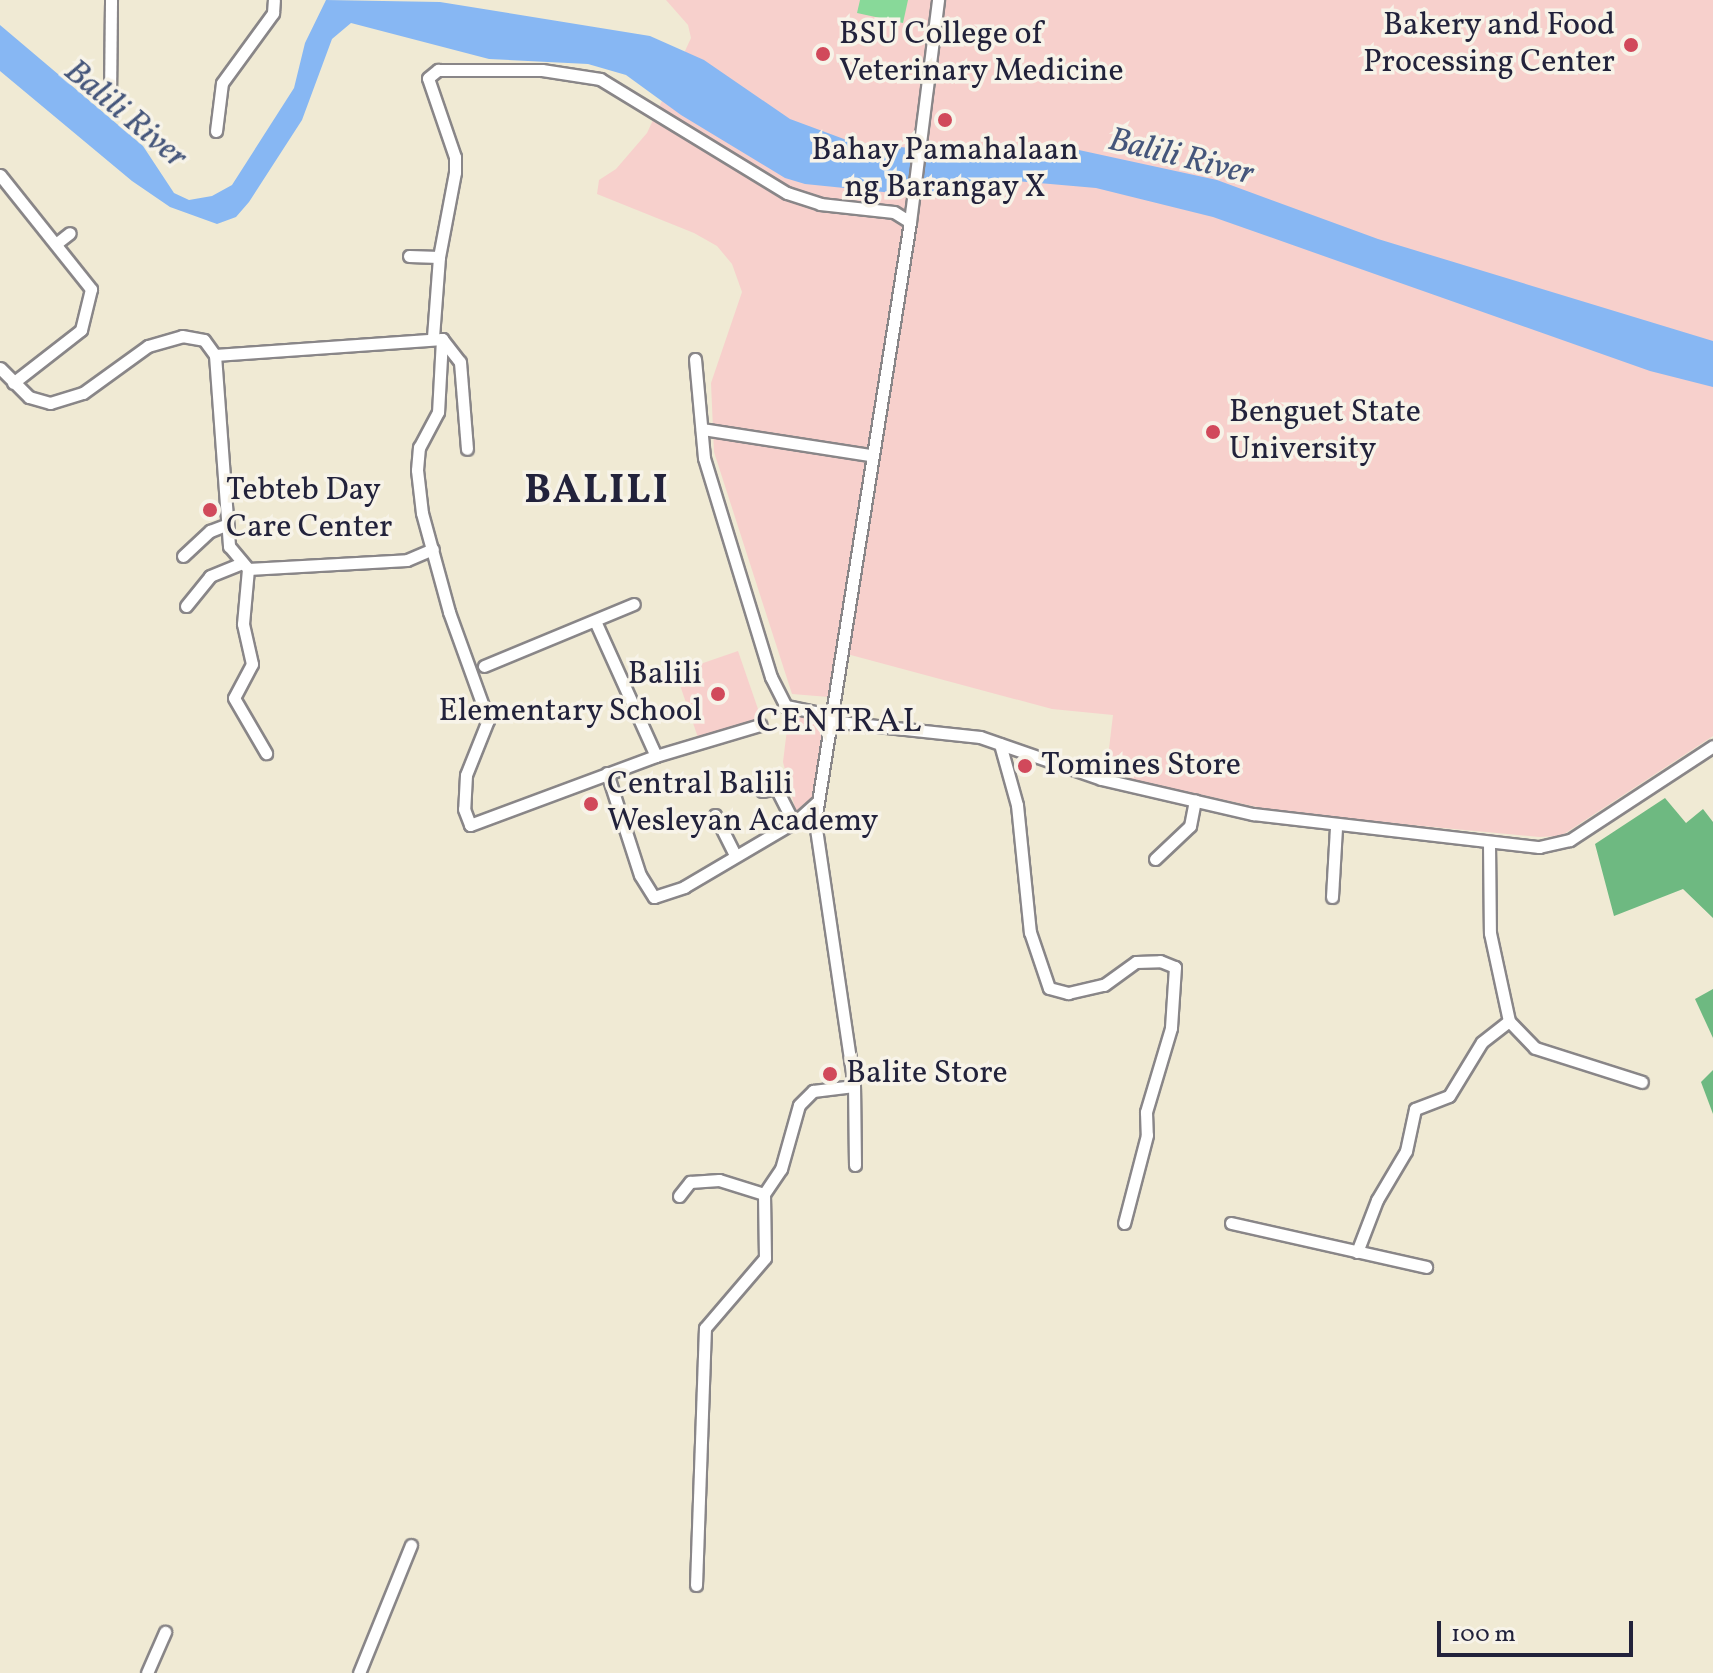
<!DOCTYPE html>
<html>
<head>
<meta charset="utf-8">
<style>
	body { margin:0 }
	#map { position:relative; width:1713px; height:1673px; overflow:hidden; background:#f0ead4; font-family:Vollkorn,serif }
	div>[style] { position:absolute }
	.built>* { inset:0; background:#f7d0cc; transform-origin:0 0 }
	.green>* { inset:0; background:#88d999 }
	.forest>* { inset:0; background:#6eb981 }
	.water>* { inset:0; background:#87b7f3 }
	.roads { filter:drop-shadow(2px 0 #898688) drop-shadow(-2px 0 #898688) drop-shadow(0 2px #898688) drop-shadow(0 -2px #898688) }
	.street>* { height:11px; margin:-5.5px; padding:0 5.5px; transform-origin:5.5px; border-radius:5.5px; background:#fff }
	.dots>* { width:22px; height:22px; translate:-50% -50%; box-sizing:border-box; border:4px solid #f7f3e8; border-radius:50% }
	span { translate:-50% -50%; white-space:nowrap; text-align:center; line-height:1.15; -webkit-text-stroke:7px #f7f3e8; paint-order:stroke }
	.poi-label { font-size:32px; color:#22223b }
	.right { translate:-100% -50%; text-align:right }
	.left { translate:0 -50%; text-align:left }
	.water-label { font-size:34px; color:#45567b; font-style:italic }
	.neighbourhood-label { font-size:34px; color:#22223b; letter-spacing:2px }
	.district-label { font-size:40px; color:#22223b; font-weight:700; letter-spacing:2px }
	.scale { position:absolute; left:1437px; top:1621px; width:196px; height:36px; box-sizing:border-box; border:4px solid #22223b; border-top:0; padding-left:10px; font-size:24px; line-height:28px; white-space:nowrap; color:#22223b; -webkit-text-stroke:6px #f7f3e8; paint-order:stroke }
</style>
</head>
<body>
<div id="map">
	<div class="built">
		<div style="clip-path:polygon(666px 0,1713px 0,1713px 736px,1561px 836px,1539px 837px,1284px 813px,1106px 774px,1113px 715px,1052px 709px,847px 654px,841px 698px,792px 694px,714px 452px,711px 383px,742px 292px,732px 264px,717px 246px,694px 233px,597px 194px,599px 180px,616px 169px,647px 133px,691px 38px,688px 25px)"></div>
		<div style="left:738px;top:651px;width:72px;height:66px;rotate:71deg"></div>
		<div style="clip-path:polygon(789px 713px,824px 717px,817px 798px,796px 812px,783px 762px)"></div>
	</div>
	<div class="green">
		<div style="clip-path:polygon(860px 0,908px 0,903px 23px,857px 13px)"></div>
	</div>
	<div class="forest">
		<div style="clip-path:polygon(1665px 798px,1686px 823px,1703px 809px,1713px 822px,1713px 918px,1683px 889px,1614px 916px,1595px 844px)"></div>
		<div style="clip-path:polygon(1713px 989px,1713px 1038px,1695px 999px)"></div>
		<div style="clip-path:polygon(1713px 1070px,1713px 1114px,1701px 1082px)"></div>
	</div>
	<div class="water">
		<div style="clip-path:polygon(326px 0,440px 2px,650px 36px,704px 60px,790px 119px,852px 142px,929px 150px,1065px 147px,1217px 180px,1378px 239px,1713px 341px,1713px 387px,1650px 371px,1213px 217px,1096px 188px,1015px 181px,923px 196px,805px 184px,785px 178px,681px 115px,626px 75px,588px 64px,489px 59px,351px 23px,332px 39px,302px 120px,249px 202px,236px 217px,217px 224px,170px 207px,132px 181px,0 71px,0 25px,143px 146px,174px 193px,189px 200px,212px 196px,232px 185px,294px 88px,305px 43px)"></div>
	</div>
	<div class="roads">
		<div class="street">
			<div style="left:110px;top:98px;width:98px;rotate:-89.4deg"></div>
			<div style="left:216px;top:131px;width:48px;rotate:-82.9deg"></div>
			<div style="left:222px;top:83px;width:87px;rotate:-53.9deg"></div>
			<div style="left:273px;top:13px;width:13px;rotate:-86deg"></div>
			<div style="left:0;top:175px;width:146px;rotate:51.4deg"></div>
			<div style="left:91px;top:289px;width:42px;rotate:103.7deg"></div>
			<div style="left:81px;top:330px;width:86px;rotate:142.1deg"></div>
			<div style="left:57px;top:243px;width:16px;rotate:-38deg"></div>
			<div style="left:409px;top:256px;width:30px;rotate:2deg"></div>
			<div style="left:433px;top:337px;width:80px;rotate:-85.7deg"></div>
			<div style="left:439px;top:257px;width:86px;rotate:-79.3deg"></div>
			<div style="left:455px;top:172px;width:15px;rotate:-90deg"></div>
			<div style="left:455px;top:157px;width:83px;rotate:-108.9deg"></div>
			<div style="left:428px;top:78px;width:13px;rotate:-39deg"></div>
			<div style="left:438px;top:70px;width:104px"></div>
			<div style="left:542px;top:70px;width:59px;rotate:8.8deg"></div>
			<div style="left:600px;top:79px;width:219px;rotate:31.4deg"></div>
			<div style="left:787px;top:193px;width:35px;rotate:18deg"></div>
			<div style="left:820px;top:204px;width:74px;rotate:6.2deg"></div>
			<div style="left:894px;top:212px;width:19px;rotate:32deg"></div>
			<div style="left:442px;top:339px;width:73px;rotate:93.1deg"></div>
			<div style="left:438px;top:412px;width:40px;rotate:118deg"></div>
			<div style="left:419px;top:447px;width:23px;rotate:95deg"></div>
			<div style="left:417px;top:470px;width:43px;rotate:83.4deg"></div>
			<div style="left:422px;top:513px;width:103px;rotate:74.7deg"></div>
			<div style="left:449px;top:612px;width:115px;rotate:70.1deg"></div>
			<div style="left:488px;top:720px;width:59px;rotate:111.8deg"></div>
			<div style="left:466px;top:775px;width:34px;rotate:93deg"></div>
			<div style="left:464px;top:809px;width:17px;rotate:69deg"></div>
			<div style="left:470px;top:825px;width:198px;rotate:-20.4deg"></div>
			<div style="left:656px;top:756px;width:109px;rotate:-16.6deg"></div>
			<div style="left:215px;top:355px;width:228px;rotate:-4deg"></div>
			<div style="left:442px;top:339px;width:29px;rotate:52deg"></div>
			<div style="left:460px;top:362px;width:87px;rotate:85.4deg"></div>
			<div style="left:695px;top:359px;width:99px;rotate:84.8deg"></div>
			<div style="left:704px;top:458px;width:229px;rotate:73deg"></div>
			<div style="left:771px;top:677px;width:33px;rotate:63deg"></div>
			<div style="left:786px;top:706px;width:45px;rotate:11.6deg"></div>
			<div style="left:0;top:368px;width:41px;rotate:45deg"></div>
			<div style="left:29px;top:397px;width:22px;rotate:16deg"></div>
			<div style="left:50px;top:403px;width:34px;rotate:-17deg"></div>
			<div style="left:83px;top:393px;width:80px;rotate:-35.9deg"></div>
			<div style="left:148px;top:346px;width:35px;rotate:-16deg"></div>
			<div style="left:182px;top:336px;width:22px;rotate:10deg"></div>
			<div style="left:204px;top:340px;width:19px;rotate:54deg"></div>
			<div style="left:215px;top:355px;width:192px;rotate:85.8deg"></div>
			<div style="left:229px;top:546px;width:30px;rotate:50deg"></div>
			<div style="left:248px;top:569px;width:55px;rotate:95.2deg"></div>
			<div style="left:243px;top:624px;width:41px;rotate:77.3deg"></div>
			<div style="left:252px;top:664px;width:38px;rotate:118deg"></div>
			<div style="left:234px;top:698px;width:64px;rotate:59.8deg"></div>
			<div style="left:702px;top:429px;width:169px;rotate:8.8deg"></div>
			<div style="left:183px;top:556px;width:37px;rotate:-43deg"></div>
			<div style="left:210px;top:531px;width:17px;rotate:-21deg"></div>
			<div style="left:248px;top:569px;width:159px;rotate:-3.2deg"></div>
			<div style="left:407px;top:560px;width:28px;rotate:-23deg"></div>
			<div style="left:186px;top:606px;width:38px;rotate:-51deg"></div>
			<div style="left:210px;top:576px;width:35px;rotate:-22deg"></div>
			<div style="left:595px;top:621px;width:148px;rotate:65.7deg"></div>
			<div style="left:484px;top:666px;width:162px;rotate:-22.5deg"></div>
			<div style="left:830px;top:721px;width:151px;rotate:6.1deg"></div>
			<div style="left:980px;top:737px;width:128px;rotate:19.1deg"></div>
			<div style="left:1101px;top:779px;width:156px;rotate:13deg"></div>
			<div style="left:1253px;top:814px;width:288px;rotate:6.6deg"></div>
			<div style="left:1539px;top:847px;width:32px;rotate:-13deg"></div>
			<div style="left:1570px;top:840px;width:171px;rotate:-33.3deg"></div>
			<div style="left:1000px;top:744px;width:63px;rotate:74.4deg"></div>
			<div style="left:1017px;top:805px;width:128px;rotate:84.2deg"></div>
			<div style="left:1030px;top:932px;width:59px;rotate:71.3deg"></div>
			<div style="left:1049px;top:988px;width:20px;rotate:15deg"></div>
			<div style="left:1068px;top:993px;width:37px;rotate:-13deg"></div>
			<div style="left:1104px;top:985px;width:39px;rotate:-36deg"></div>
			<div style="left:1136px;top:962px;width:24px;rotate:-2deg"></div>
			<div style="left:1160px;top:961px;width:16px;rotate:22deg"></div>
			<div style="left:1175px;top:967px;width:61px;rotate:93.8deg"></div>
			<div style="left:1171px;top:1028px;width:88px;rotate:106.6deg"></div>
			<div style="left:1146px;top:1112px;width:23px;rotate:88deg"></div>
			<div style="left:1147px;top:1135px;width:91px;rotate:104.6deg"></div>
			<div style="left:607px;top:773px;width:107px;rotate:72.1deg"></div>
			<div style="left:640px;top:875px;width:26px;rotate:58deg"></div>
			<div style="left:654px;top:897px;width:32px;rotate:-18deg"></div>
			<div style="left:684px;top:887px;width:130px;rotate:-30.5deg"></div>
			<div style="left:796px;top:821px;width:28px;rotate:-42deg"></div>
			<div style="left:762px;top:791px;width:14px;rotate:-12deg"></div>
			<div style="left:776px;top:788px;width:38px;rotate:63deg"></div>
			<div style="left:715px;top:815px;width:45px;rotate:63.4deg"></div>
			<div style="left:1489px;top:843px;width:90px;rotate:89.4deg"></div>
			<div style="left:1490px;top:933px;width:90px;rotate:77.8deg"></div>
			<div style="left:1509px;top:1021px;width:37px;rotate:46deg"></div>
			<div style="left:1535px;top:1048px;width:112px;rotate:17.6deg"></div>
			<div style="left:1155px;top:859px;width:48px;rotate:-43.3deg"></div>
			<div style="left:1190px;top:826px;width:26px;rotate:-79deg"></div>
			<div style="left:1332px;top:897px;width:70px;rotate:-86.7deg"></div>
			<div style="left:855px;top:1165px;width:79px;rotate:-90.7deg"></div>
			<div style="left:854px;top:1086px;width:268px;rotate:-98.4deg"></div>
			<div style="left:815px;top:821px;width:606px;rotate:-80.99deg"></div>
			<div style="left:910px;top:222px;width:224px;rotate:-82.8deg"></div>
			<div style="left:679px;top:1196px;width:18px;rotate:-52deg"></div>
			<div style="left:690px;top:1182px;width:29px;rotate:-4deg"></div>
			<div style="left:719px;top:1180px;width:47px;rotate:17.3deg"></div>
			<div style="left:1231px;top:1223px;width:200px;rotate:12.7deg"></div>
			<div style="left:1357px;top:1252px;width:56px;rotate:-69deg"></div>
			<div style="left:1377px;top:1200px;width:57px;rotate:-59.4deg"></div>
			<div style="left:1406px;top:1151px;width:43px;rotate:-77.9deg"></div>
			<div style="left:1415px;top:1109px;width:36px;rotate:-21deg"></div>
			<div style="left:1449px;top:1096px;width:63px;rotate:-58.6deg"></div>
			<div style="left:1482px;top:1042px;width:34px;rotate:-38deg"></div>
			<div style="left:696px;top:1585px;width:257px;rotate:-88deg"></div>
			<div style="left:705px;top:1328px;width:92px;rotate:-49.4deg"></div>
			<div style="left:765px;top:1258px;width:64px;rotate:-90.9deg"></div>
			<div style="left:764px;top:1194px;width:30px;rotate:-56deg"></div>
			<div style="left:781px;top:1169px;width:66px;rotate:-74.3deg"></div>
			<div style="left:799px;top:1105px;width:20px;rotate:-45deg"></div>
			<div style="left:813px;top:1091px;width:41px;rotate:-7deg"></div>
			<div style="left:147px;top:1673px;width:45px;rotate:-66.3deg"></div>
			<div style="left:359px;top:1673px;width:138px;rotate:-67.9deg"></div>
		</div>
	</div>
	<div class="dots">
		<div style="left:1631px;top:45px;background:#d1495b"></div>
		<div style="left:823px;top:54px;background:#d1495b"></div>
		<div style="left:945px;top:120px;background:#d1495b"></div>
		<div style="left:1213px;top:432px;background:#d1495b"></div>
		<div style="left:210px;top:510px;background:#d1495b"></div>
		<div style="left:718px;top:694px;background:#d1495b"></div>
		<div style="left:1025px;top:766px;background:#d1495b"></div>
		<div style="left:591px;top:804px;background:#d1495b"></div>
		<div style="left:830px;top:1074px;background:#d1495b"></div>
	</div>
	<div class="poi-label">
		<span class="right" style="left:1615px;top:45px">Bakery and Food<br>Processing Center</span>
		<span class="left" style="left:839px;top:54px">BSU College of<br>Veterinary Medicine</span>
		<span style="left:945px;top:170px">Bahay Pamahalaan<br>ng Barangay X</span>
		<span class="left" style="left:1229px;top:432px">Benguet State<br>University</span>
		<span class="left" style="left:226px;top:510px">Tebteb Day<br>Care Center</span>
		<span class="right" style="left:702px;top:694px">Balili<br>Elementary School</span>
		<span class="left" style="left:1041px;top:766px">Tomines Store</span>
		<span class="left" style="left:607px;top:804px">Central Balili<br>Wesleyan Academy</span>
		<span class="left" style="left:846px;top:1074px">Balite Store</span>
	</div>
	<div class="water-label">
		<span style="left:125px;top:115px;rotate:40deg">Balili River</span>
		<span style="left:1181px;top:158px;rotate:14deg">Balili River</span>
	</div>
	<div class="neighbourhood-label">
		<span style="left:840px;top:723px">CENTRAL</span>
	</div>
	<div class="district-label">
		<span style="left:597px;top:492px">BALILI</span>
	</div>
	<div class="scale">100 m</div>
</div>
</body>
</html>
